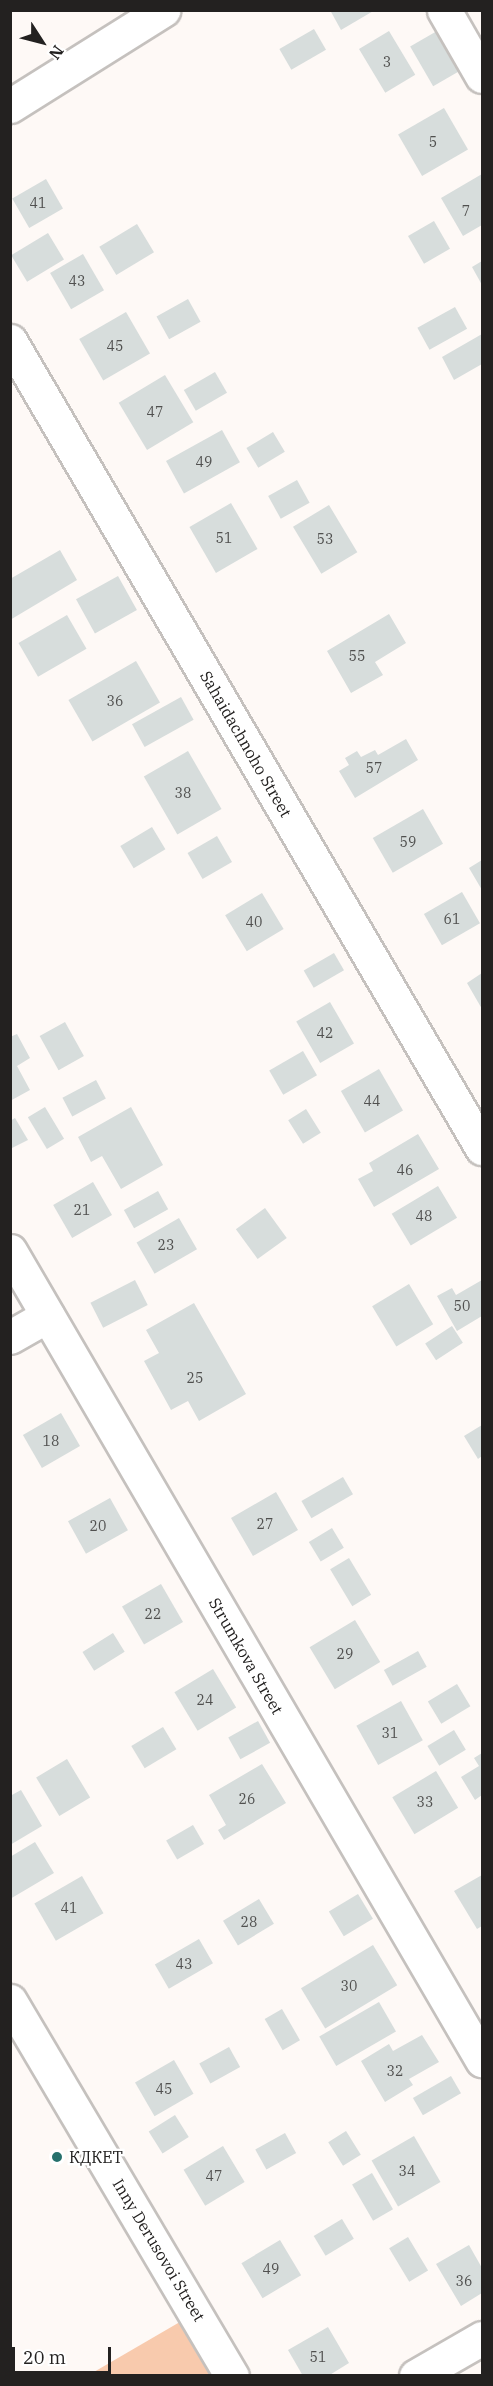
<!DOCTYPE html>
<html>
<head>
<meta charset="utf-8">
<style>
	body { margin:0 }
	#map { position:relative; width:493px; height:2386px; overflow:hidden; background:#fef9f6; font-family:"IBM Plex Serif",serif }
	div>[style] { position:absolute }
	.green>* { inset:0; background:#f8caad }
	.building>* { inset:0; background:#d7dddc; transform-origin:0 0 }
	.roads { filter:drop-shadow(2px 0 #c5c1be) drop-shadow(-2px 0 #c5c1be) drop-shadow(0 2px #c5c1be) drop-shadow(0 -2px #c5c1be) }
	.minor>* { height:33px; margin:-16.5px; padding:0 16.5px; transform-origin:16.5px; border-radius:16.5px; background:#fff }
	.dots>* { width:16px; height:16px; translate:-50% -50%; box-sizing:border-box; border:3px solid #fff; border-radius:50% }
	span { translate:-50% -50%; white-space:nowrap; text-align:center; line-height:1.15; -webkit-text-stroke:4.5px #fff; paint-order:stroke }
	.number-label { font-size:14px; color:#50504f }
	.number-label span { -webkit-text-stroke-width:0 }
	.street-label { font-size:16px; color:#232120 }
	.poi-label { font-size:16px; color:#232120 }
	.left { translate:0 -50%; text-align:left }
	.frame { position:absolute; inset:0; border:12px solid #232120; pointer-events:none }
	.north { position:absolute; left:12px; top:12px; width:60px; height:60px; -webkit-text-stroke:4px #fff; paint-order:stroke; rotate:126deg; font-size:16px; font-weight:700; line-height:24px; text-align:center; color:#232120 }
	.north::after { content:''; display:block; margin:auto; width:21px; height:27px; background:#232120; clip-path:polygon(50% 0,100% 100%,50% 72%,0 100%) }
	.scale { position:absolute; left:12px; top:2347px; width:99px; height:27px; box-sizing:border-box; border:3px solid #232120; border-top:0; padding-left:8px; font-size:18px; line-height:21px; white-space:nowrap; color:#232120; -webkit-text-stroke:4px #fff; paint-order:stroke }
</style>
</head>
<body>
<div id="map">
	<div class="green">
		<div style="clip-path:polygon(197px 2312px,232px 2376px,87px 2376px)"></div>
	</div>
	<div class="building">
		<div style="clip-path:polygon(330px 10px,375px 10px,341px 30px)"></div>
		<div style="left:314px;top:29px;width:24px;height:40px;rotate:60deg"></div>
		<div style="left:389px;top:31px;width:51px;height:35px;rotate:59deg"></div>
		<div style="left:437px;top:31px;width:46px;height:31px;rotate:60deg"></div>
		<div style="left:444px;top:108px;width:48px;height:53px;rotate:60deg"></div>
		<div style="clip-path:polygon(482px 174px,482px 225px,463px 236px,441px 198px)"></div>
		<div style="left:46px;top:179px;width:34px;height:39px;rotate:60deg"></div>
		<div style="left:434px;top:221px;width:32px;height:30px;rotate:60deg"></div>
		<div style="left:137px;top:224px;width:33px;height:44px;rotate:59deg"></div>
		<div style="left:48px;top:233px;width:31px;height:43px;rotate:59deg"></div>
		<div style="left:83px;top:254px;width:42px;height:38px;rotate:60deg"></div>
		<div style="clip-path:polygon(482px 261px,482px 285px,472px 267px)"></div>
		<div style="left:188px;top:299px;width:26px;height:36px;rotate:61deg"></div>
		<div style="left:455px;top:307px;width:25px;height:43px;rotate:61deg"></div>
		<div style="left:126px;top:312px;width:48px;height:54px;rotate:60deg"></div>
		<div style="clip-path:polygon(482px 334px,482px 364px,454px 380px,442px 357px)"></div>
		<div style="left:215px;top:372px;width:24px;height:36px;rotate:60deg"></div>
		<div style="left:165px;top:375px;width:55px;height:54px;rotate:59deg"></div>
		<div style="left:222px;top:430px;width:37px;height:64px;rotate:61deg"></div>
		<div style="left:273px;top:432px;width:23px;height:31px;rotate:59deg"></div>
		<div style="left:297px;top:480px;width:26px;height:33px;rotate:61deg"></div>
		<div style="left:231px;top:503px;width:53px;height:48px;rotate:60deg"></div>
		<div style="left:329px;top:505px;width:55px;height:42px;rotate:59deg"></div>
		<div style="clip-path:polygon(60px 550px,77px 580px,10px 620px,10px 579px)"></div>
		<div style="left:118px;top:576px;width:39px;height:48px;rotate:61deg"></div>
		<div style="clip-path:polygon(389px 614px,406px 643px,375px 662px,383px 675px,351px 693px,327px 651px)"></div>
		<div style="left:67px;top:615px;width:39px;height:56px;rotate:60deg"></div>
		<div style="left:136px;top:661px;width:48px;height:78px;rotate:60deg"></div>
		<div style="left:181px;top:697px;width:26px;height:56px;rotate:61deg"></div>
		<div style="clip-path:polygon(406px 739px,418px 760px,355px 798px,339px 771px,349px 765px,345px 758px,357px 751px,361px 757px,375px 750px,378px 755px)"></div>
		<div style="left:188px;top:751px;width:67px;height:51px;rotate:60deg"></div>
		<div style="left:423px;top:809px;width:40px;height:58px;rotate:60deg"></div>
		<div style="left:152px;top:827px;width:26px;height:37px;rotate:59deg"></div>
		<div style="left:217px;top:836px;width:30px;height:34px;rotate:60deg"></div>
		<div style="clip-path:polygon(482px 860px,482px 890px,469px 868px)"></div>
		<div style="left:462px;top:892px;width:36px;height:44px;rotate:60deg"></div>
		<div style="left:262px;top:893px;width:42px;height:43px;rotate:59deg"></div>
		<div style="left:334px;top:953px;width:20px;height:35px;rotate:60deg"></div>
		<div style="clip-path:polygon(482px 973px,482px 1009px,467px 983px)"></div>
		<div style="left:330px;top:1002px;width:48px;height:39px;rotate:60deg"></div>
		<div style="left:65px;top:1022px;width:39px;height:29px;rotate:61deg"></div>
		<div style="clip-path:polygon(17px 1034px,30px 1058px,17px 1066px,30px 1090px,10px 1101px,10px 1037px)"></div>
		<div style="left:303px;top:1051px;width:28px;height:39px;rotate:60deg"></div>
		<div style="left:379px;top:1069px;width:48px;height:44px;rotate:60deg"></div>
		<div style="left:96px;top:1080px;width:21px;height:38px;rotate:62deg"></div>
		<div style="left:45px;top:1107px;width:37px;height:20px;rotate:59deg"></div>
		<div style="clip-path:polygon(131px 1107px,163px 1165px,121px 1189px,102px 1156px,91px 1162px,78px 1137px)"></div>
		<div style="left:306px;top:1109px;width:28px;height:21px;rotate:58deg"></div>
		<div style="clip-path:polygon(15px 1118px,28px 1140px,10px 1149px,10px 1121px)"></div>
		<div style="clip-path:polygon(418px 1134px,439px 1169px,374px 1207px,358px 1179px,373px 1171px,369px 1163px)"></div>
		<div style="left:93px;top:1182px;width:38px;height:46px;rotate:60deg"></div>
		<div style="left:438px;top:1186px;width:37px;height:54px;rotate:59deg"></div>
		<div style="left:158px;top:1191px;width:21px;height:39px;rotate:61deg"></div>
		<div style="left:265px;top:1208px;width:37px;height:36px;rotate:54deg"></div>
		<div style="left:179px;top:1218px;width:36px;height:49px;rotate:60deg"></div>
		<div style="left:135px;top:1280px;width:28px;height:50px;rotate:63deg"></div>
		<div style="clip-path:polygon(482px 1280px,482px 1316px,457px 1331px,437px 1296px,452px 1288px,456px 1295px)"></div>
		<div style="left:409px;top:1284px;width:47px;height:43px;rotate:59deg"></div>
		<div style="clip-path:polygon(194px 1303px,246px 1394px,199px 1421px,188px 1401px,171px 1410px,144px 1361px,159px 1353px,146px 1330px)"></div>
		<div style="left:452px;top:1326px;width:20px;height:32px;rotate:57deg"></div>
		<div style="left:61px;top:1413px;width:38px;height:44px;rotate:60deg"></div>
		<div style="clip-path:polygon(482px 1425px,482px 1456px,478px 1459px,464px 1436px)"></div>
		<div style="left:343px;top:1477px;width:20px;height:48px;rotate:60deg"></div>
		<div style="left:276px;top:1492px;width:44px;height:52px;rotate:60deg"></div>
		<div style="left:110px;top:1498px;width:37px;height:48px;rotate:61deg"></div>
		<div style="left:332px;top:1528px;width:23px;height:27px;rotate:59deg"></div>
		<div style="left:349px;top:1558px;width:43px;height:22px;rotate:59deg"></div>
		<div style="left:161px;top:1584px;width:44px;height:45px;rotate:60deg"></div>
		<div style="left:355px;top:1620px;width:49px;height:53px;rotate:59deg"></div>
		<div style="left:113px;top:1633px;width:22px;height:36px;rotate:58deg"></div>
		<div style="left:418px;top:1651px;width:18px;height:39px;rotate:61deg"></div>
		<div style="left:213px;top:1669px;width:45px;height:45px;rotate:59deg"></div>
		<div style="left:457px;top:1684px;width:26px;height:34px;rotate:59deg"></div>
		<div style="left:401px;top:1701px;width:45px;height:51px;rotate:61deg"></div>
		<div style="left:258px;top:1721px;width:25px;height:34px;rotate:61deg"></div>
		<div style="left:163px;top:1727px;width:26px;height:37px;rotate:59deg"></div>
		<div style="left:454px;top:1730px;width:23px;height:31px;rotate:59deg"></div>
		<div style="clip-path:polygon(482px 1753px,482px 1795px,475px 1800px,461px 1777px,479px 1766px,474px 1758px)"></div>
		<div style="left:67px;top:1759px;width:45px;height:36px;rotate:59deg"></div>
		<div style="clip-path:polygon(262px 1764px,286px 1803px,224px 1840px,218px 1830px,226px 1825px,209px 1795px)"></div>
		<div style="left:436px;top:1771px;width:43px;height:51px;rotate:59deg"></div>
		<div style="clip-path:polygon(21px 1790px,42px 1826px,10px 1845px,10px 1796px)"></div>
		<div style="left:193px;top:1825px;width:22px;height:31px;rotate:60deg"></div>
		<div style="clip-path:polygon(35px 1842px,54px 1873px,10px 1899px,10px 1857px)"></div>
		<div style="clip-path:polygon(482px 1875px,482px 1926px,477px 1929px,454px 1891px)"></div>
		<div style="left:82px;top:1876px;width:43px;height:55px;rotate:60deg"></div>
		<div style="left:358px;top:1894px;width:29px;height:34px;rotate:59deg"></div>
		<div style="left:259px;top:1899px;width:29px;height:42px;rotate:59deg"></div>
		<div style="left:199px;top:1939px;width:28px;height:51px;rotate:60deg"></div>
		<div style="left:373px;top:1945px;width:47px;height:84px;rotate:59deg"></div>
		<div style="left:379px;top:2002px;width:34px;height:69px;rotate:60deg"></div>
		<div style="left:282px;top:2009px;width:36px;height:20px;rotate:60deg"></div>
		<div style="clip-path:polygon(422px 2035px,439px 2062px,409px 2079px,413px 2085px,385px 2102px,361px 2061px,389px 2044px,393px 2051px)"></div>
		<div style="left:229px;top:2047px;width:23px;height:34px;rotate:61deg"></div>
		<div style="left:174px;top:2060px;width:39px;height:45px;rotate:60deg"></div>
		<div style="left:451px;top:2076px;width:20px;height:44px;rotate:60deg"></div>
		<div style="left:175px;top:2115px;width:26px;height:31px;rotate:58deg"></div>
		<div style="left:346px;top:2131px;width:28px;height:21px;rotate:58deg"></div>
		<div style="left:285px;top:2133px;width:23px;height:34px;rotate:61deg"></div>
		<div style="left:414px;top:2136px;width:53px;height:49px;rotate:60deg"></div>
		<div style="left:223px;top:2146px;width:42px;height:46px;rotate:59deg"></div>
		<div style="left:372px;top:2173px;width:42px;height:23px;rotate:60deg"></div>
		<div style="left:342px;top:2219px;width:23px;height:33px;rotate:59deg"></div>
		<div style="left:408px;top:2237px;width:39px;height:22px;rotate:59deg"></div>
		<div style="left:280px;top:2240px;width:41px;height:45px;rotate:59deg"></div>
		<div style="clip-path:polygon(469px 2245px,482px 2268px,482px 2293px,461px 2306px,436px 2264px)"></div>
		<div style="clip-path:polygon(328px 2327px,349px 2363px,328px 2376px,303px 2376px,288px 2350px)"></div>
	</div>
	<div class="roads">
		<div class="minor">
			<div style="left:444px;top:10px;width:76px;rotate:60.1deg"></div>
			<div style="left:10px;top:106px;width:181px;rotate:-32.1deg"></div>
			<div style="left:10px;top:341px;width:935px;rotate:59.68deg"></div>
			<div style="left:10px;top:1251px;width:937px;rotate:59.74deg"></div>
			<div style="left:10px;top:1337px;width:43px;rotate:-29.6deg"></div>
			<div style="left:10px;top:2001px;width:436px;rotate:59.4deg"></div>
			<div style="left:416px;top:2376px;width:76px;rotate:-29.9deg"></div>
		</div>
	</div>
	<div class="dots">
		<div style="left:57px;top:2157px;background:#26706c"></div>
	</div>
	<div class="number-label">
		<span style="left:387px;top:62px">3</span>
		<span style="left:433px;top:142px">5</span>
		<span style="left:38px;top:203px">41</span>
		<span style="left:466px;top:211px">7</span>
		<span style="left:77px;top:281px">43</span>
		<span style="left:115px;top:346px">45</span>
		<span style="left:155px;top:412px">47</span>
		<span style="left:204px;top:462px">49</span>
		<span style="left:224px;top:538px">51</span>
		<span style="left:325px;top:539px">53</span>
		<span style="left:357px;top:656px">55</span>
		<span style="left:115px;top:701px">36</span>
		<span style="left:374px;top:768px">57</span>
		<span style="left:183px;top:793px">38</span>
		<span style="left:408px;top:842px">59</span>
		<span style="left:452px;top:919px">61</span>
		<span style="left:254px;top:922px">40</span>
		<span style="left:325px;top:1033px">42</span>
		<span style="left:372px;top:1101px">44</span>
		<span style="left:405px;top:1170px">46</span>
		<span style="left:82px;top:1210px">21</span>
		<span style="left:424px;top:1216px">48</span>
		<span style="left:166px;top:1245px">23</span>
		<span style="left:462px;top:1306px">50</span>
		<span style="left:195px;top:1378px">25</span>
		<span style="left:51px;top:1441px">18</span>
		<span style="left:265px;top:1524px">27</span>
		<span style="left:98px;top:1526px">20</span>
		<span style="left:153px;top:1614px">22</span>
		<span style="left:345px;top:1654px">29</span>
		<span style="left:205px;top:1700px">24</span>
		<span style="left:390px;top:1733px">31</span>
		<span style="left:247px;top:1799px">26</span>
		<span style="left:425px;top:1802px">33</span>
		<span style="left:69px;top:1908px">41</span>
		<span style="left:249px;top:1922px">28</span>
		<span style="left:184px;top:1964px">43</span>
		<span style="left:349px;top:1986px">30</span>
		<span style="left:395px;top:2071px">32</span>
		<span style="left:164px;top:2089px">45</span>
		<span style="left:407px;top:2171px">34</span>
		<span style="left:214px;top:2176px">47</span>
		<span style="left:271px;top:2269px">49</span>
		<span style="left:464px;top:2281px">36</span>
		<span style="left:318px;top:2357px">51</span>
	</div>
	<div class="street-label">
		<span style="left:246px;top:744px;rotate:60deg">Sahaidachnoho Street</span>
		<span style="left:246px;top:1656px;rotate:60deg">Strumkova Street</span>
		<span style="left:159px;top:2250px;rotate:59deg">Inny Derusovoi Street</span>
	</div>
	<div class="poi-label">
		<span class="left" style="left:69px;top:2157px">КДКЕТ</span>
	</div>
	<div class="frame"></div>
	<div class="north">N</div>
	<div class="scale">20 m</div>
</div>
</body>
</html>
